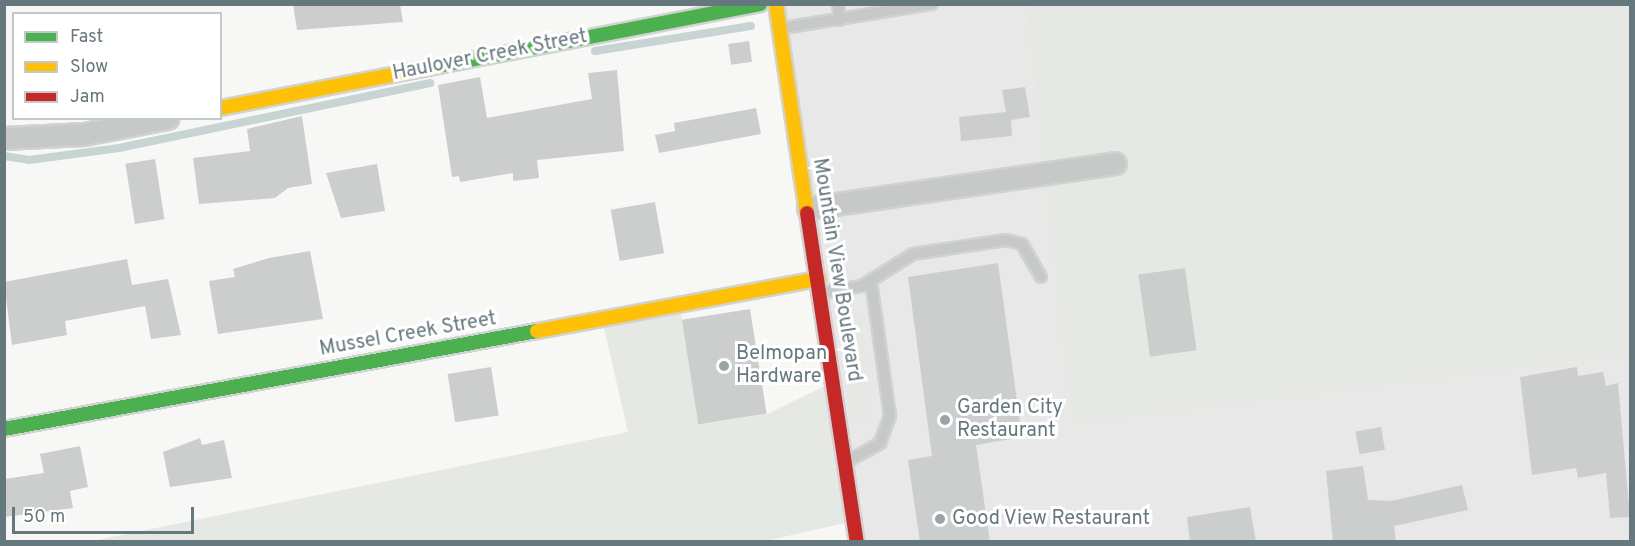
<!DOCTYPE html>
<html>
<head>
<meta charset="utf-8">
<style>
	body { margin:0 }
	#map { position:relative; width:1635px; height:546px; overflow:hidden; background:#f7f7f6; font-family:Overpass,sans-serif }
	div>[style] { position:absolute }
	.built>* { inset:0; background:#e7e8e7 }
	.green>* { inset:0; background:#e6e8e4 }
	.stream>* { height:8px; margin:-4px; padding:0 4px; transform-origin:4px; border-radius:4px; background:#c8d3d3 }
	.building>* { inset:0; background:#cccece; transform-origin:0 0 }
	.roads { filter:drop-shadow(2px 0 #d1d3d3) drop-shadow(-2px 0 #d1d3d3) drop-shadow(0 2px #d1d3d3) drop-shadow(0 -2px #d1d3d3) }
	.lane>* { height:10px; margin:-5px; padding:0 5px; transform-origin:5px; border-radius:5px; background:#c7c9c9 }
	.street>* { height:21px; margin:-10.5px; padding:0 10.5px; transform-origin:10.5px; border-radius:10.5px; background:#c7c9c9 }
	.fast>* { height:14px; margin:-7px; padding:0 7px; transform-origin:7px; border-radius:7px; background:#4caf50 }
	.slow>* { height:14px; margin:-7px; padding:0 7px; transform-origin:7px; border-radius:7px; background:#ffc107 }
	.jam>* { height:14px; margin:-7px; padding:0 7px; transform-origin:7px; border-radius:7px; background:#c62828 }
	.dots>* { width:16px; height:16px; translate:-50% -50%; box-sizing:border-box; border:3px solid #fff; border-radius:50% }
	span { translate:-50% -50%; white-space:nowrap; text-align:center; line-height:1.15; -webkit-text-stroke:6px #fff; paint-order:stroke }
	.street-label { font-size:20px; color:#65787e }
	.poi-label { font-size:20px; color:#65787e }
	.left { translate:0 -50%; text-align:left }
	.frame { position:absolute; inset:0; border:6px solid #65787e; pointer-events:none }
	.legend { position:absolute; left:12px; top:12px; width:210px; height:108px; box-sizing:border-box; background:#fff; border:2px solid #c1c9cb; margin:0; padding:8px 10px; list-style:none; font-size:18px; color:#65787e }
	.legend li { display:flex; align-items:center; gap:12px; height:30px }
	.legend b { width:30px; border:2px solid #c1c9cb }
	.scale { position:absolute; left:12px; top:507px; width:182px; height:27px; box-sizing:border-box; border:3px solid #65787e; border-top:0; padding-left:8px; font-size:18px; line-height:21px; white-space:nowrap; color:#65787e; -webkit-text-stroke:4px #fff; paint-order:stroke }
</style>
</head>
<body>
<div id="map">
	<div class="built">
		<div style="clip-path:polygon(778px 5px,1025px 5px,1071px 426px,1630px 355px,1630px 541px,857px 541px)"></div>
	</div>
	<div class="green">
		<div style="clip-path:polygon(1025px 5px,1630px 5px,1630px 355px,1071px 426px)"></div>
		<div style="clip-path:polygon(850px 300px,861px 323px,867px 376px,871px 410px,864px 422px,855px 413px,840px 315px,841px 304px)"></div>
		<div style="clip-path:polygon(680px 307px,699px 425px,767px 414px,833px 382px,854px 521px,761px 542px,87px 542px,628px 432px,602px 319px)"></div>
	</div>
	<div class="stream">
		<div style="left:595px;top:51px;width:158px;rotate:-9.1deg"></div>
		<div style="left:4px;top:156px;width:25px;rotate:9deg"></div>
		<div style="left:29px;top:160px;width:91px;rotate:-7.6deg"></div>
		<div style="left:119px;top:148px;width:318px;rotate:-11.8deg"></div>
	</div>
	<div class="building">
		<div style="clip-path:polygon(293px 4px,400px 4px,403px 22px,297px 30px)"></div>
		<div style="left:749px;top:41px;width:21px;height:21px;rotate:82deg"></div>
		<div style="clip-path:polygon(617px 70px,624px 151px,537px 160px,539px 178px,513px 181px,513px 173px,460px 182px,459px 176px,452px 177px,438px 85px,480px 77px,487px 118px,592px 99px,588px 73px)"></div>
		<div style="clip-path:polygon(1025px 87px,1030px 117px,1011px 120px,1012px 136px,961px 141px,959px 117px,1006px 112px,1002px 90px)"></div>
		<div style="clip-path:polygon(756px 108px,761px 134px,659px 153px,655px 135px,675px 131px,674px 123px)"></div>
		<div style="clip-path:polygon(302px 116px,312px 184px,288px 188px,275px 198px,199px 204px,193px 158px,250px 151px,247px 129px)"></div>
		<div style="left:155px;top:159px;width:61px;height:30px;rotate:81deg"></div>
		<div style="clip-path:polygon(377px 164px,385px 211px,341px 218px,326px 173px)"></div>
		<div style="left:655px;top:202px;width:52px;height:45px;rotate:80deg"></div>
		<div style="clip-path:polygon(310px 251px,323px 319px,218px 334px,209px 281px,235px 277px,233px 269px,269px 258px)"></div>
		<div style="clip-path:polygon(127px 259px,132px 285px,168px 279px,181px 335px,151px 339px,145px 306px,65px 321px,67px 335px,12px 345px,4px 282px)"></div>
		<div style="clip-path:polygon(998px 263px,1022px 437px,976px 445px,990px 542px,920px 542px,908px 460px,932px 456px,908px 277px)"></div>
		<div style="left:1185px;top:268px;width:83px;height:47px;rotate:82deg"></div>
		<div style="left:750px;top:309px;width:106px;height:69px;rotate:81deg"></div>
		<div style="left:491px;top:367px;width:49px;height:44px;rotate:81deg"></div>
		<div style="clip-path:polygon(1577px 367px,1578px 376px,1603px 372px,1606px 386px,1618px 383px,1630px 517px,1610px 518px,1606px 473px,1578px 478px,1576px 468px,1532px 475px,1520px 377px)"></div>
		<div style="left:1381px;top:427px;width:23px;height:26px;rotate:80deg"></div>
		<div style="clip-path:polygon(200px 438px,202px 445px,224px 440px,232px 478px,170px 487px,163px 452px)"></div>
		<div style="clip-path:polygon(80px 446px,88px 487px,70px 491px,73px 508px,4px 517px,4px 479px,44px 473px,40px 454px)"></div>
		<div style="clip-path:polygon(1363px 466px,1368px 500px,1391px 501px,1462px 485px,1468px 510px,1394px 526px,1396px 542px,1333px 542px,1326px 471px)"></div>
		<div style="clip-path:polygon(1250px 507px,1256px 542px,1190px 542px,1187px 517px)"></div>
	</div>
	<div class="roads">
		<div class="lane">
			<div style="left:838px;top:4px;width:16px;rotate:83deg"></div>
			<div style="left:783px;top:28px;width:151px;rotate:-9.2deg"></div>
			<div style="left:821px;top:293px;width:42px;rotate:-9.7deg"></div>
			<div style="left:862px;top:286px;width:60px;rotate:-32.1deg"></div>
			<div style="left:913px;top:254px;width:94px;rotate:-8.6deg"></div>
			<div style="left:1006px;top:240px;width:16px;rotate:14deg"></div>
			<div style="left:1022px;top:244px;width:38px;rotate:60deg"></div>
			<div style="left:848px;top:461px;width:37px;rotate:-29deg"></div>
			<div style="left:880px;top:443px;width:29px;rotate:-70deg"></div>
			<div style="left:890px;top:416px;width:136px;rotate:-98deg"></div>
		</div>
		<div class="street">
			<div style="left:4px;top:138px;width:80px;rotate:-2.9deg"></div>
			<div style="left:84px;top:134px;width:85px;rotate:-10.9deg"></div>
			<div style="left:808px;top:208px;width:310px;rotate:-8.3deg"></div>
		</div>
		<div class="fast">
			<div style="left:439px;top:66px;width:327px;rotate:-10.9deg"></div>
			<div style="left:4px;top:429px;width:542px;rotate:-10.42deg"></div>
		</div>
		<div class="slow">
			<div style="left:776px;top:4px;width:211px;rotate:81.6deg"></div>
			<div style="left:220px;top:108px;width:223px;rotate:-10.9deg"></div>
			<div style="left:537px;top:331px;width:286px;rotate:-10.5deg"></div>
		</div>
		<div class="jam">
			<div style="left:807px;top:213px;width:333px;rotate:81.4deg"></div>
		</div>
	</div>
	<div class="dots">
		<div style="left:724px;top:366px;background:#98a4a8"></div>
		<div style="left:945px;top:420px;background:#98a4a8"></div>
		<div style="left:940px;top:519px;background:#98a4a8"></div>
	</div>
	<div class="street-label">
		<span style="left:490px;top:56px;rotate:-11deg">Haulover Creek Street</span>
		<span style="left:836px;top:270px;rotate:81deg">Mountain View Boulevard</span>
		<span style="left:408px;top:335px;rotate:-10deg">Mussel Creek Street</span>
	</div>
	<div class="poi-label">
		<span class="left" style="left:736px;top:366px">Belmopan<br>Hardware</span>
		<span class="left" style="left:957px;top:420px">Garden City<br>Restaurant</span>
		<span class="left" style="left:952px;top:519px">Good View Restaurant</span>
	</div>
	<div class="frame"></div>
	<ul class="legend">
	<li><b style="height:8px;background:#4caf50"></b>Fast</li>
	<li><b style="height:8px;background:#ffc107"></b>Slow</li>
	<li><b style="height:8px;background:#c62828"></b>Jam</li>
	</ul>
	<div class="scale">50 m</div>
</div>
</body>
</html>
